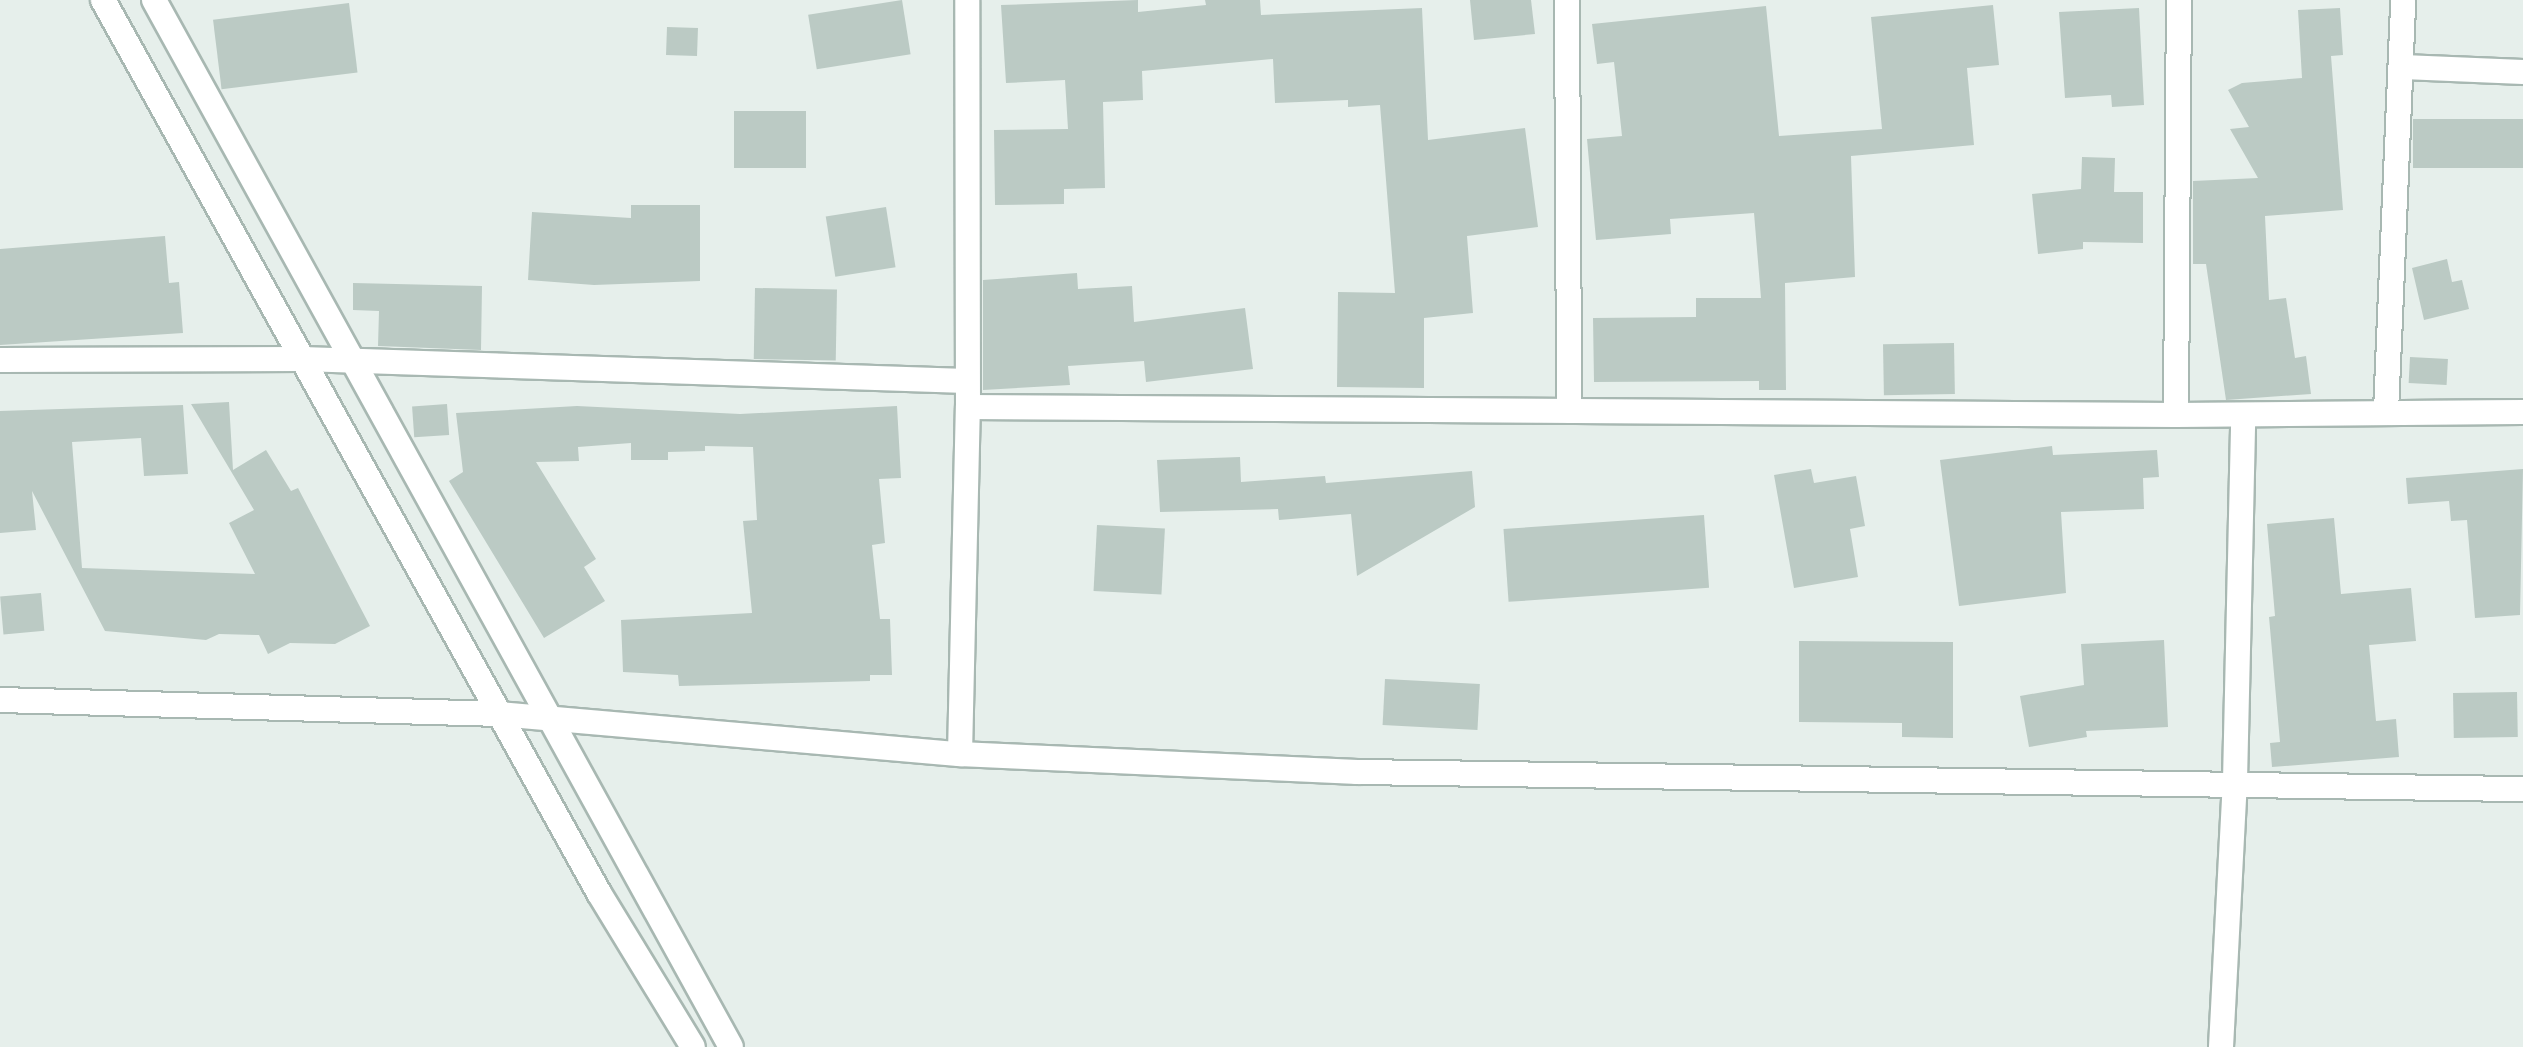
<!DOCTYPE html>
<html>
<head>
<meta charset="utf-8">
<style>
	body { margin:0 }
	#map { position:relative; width:2523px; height:1047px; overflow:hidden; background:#e6efeb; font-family:Poppins,sans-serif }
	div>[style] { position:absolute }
	.building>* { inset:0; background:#bbcac4; transform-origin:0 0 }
	.roads { filter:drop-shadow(2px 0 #a8b8b2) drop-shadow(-2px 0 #a8b8b2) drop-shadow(0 2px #a8b8b2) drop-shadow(0 -2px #a8b8b2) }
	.minor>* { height:24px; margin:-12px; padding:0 12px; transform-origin:12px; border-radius:12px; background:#fff }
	span { translate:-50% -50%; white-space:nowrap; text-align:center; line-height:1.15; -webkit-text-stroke:6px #f7fbf9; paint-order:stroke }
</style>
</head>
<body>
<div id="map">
	<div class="building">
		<div style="left:902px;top:0;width:55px;height:95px;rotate:81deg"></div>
		<div style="clip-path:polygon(1138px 0,1138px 12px,1206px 5px,1205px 0,1260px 0,1261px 15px,1422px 8px,1428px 140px,1525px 128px,1538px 227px,1467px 236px,1473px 313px,1424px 318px,1424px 388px,1337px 387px,1338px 292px,1395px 293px,1380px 105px,1348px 107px,1348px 100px,1275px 103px,1273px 59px,1142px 71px,1143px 100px,1103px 102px,1105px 188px,1064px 189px,1064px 204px,995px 205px,994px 130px,1068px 129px,1065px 80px,1006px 83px,1001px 5px)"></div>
		<div style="clip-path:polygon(1470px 0,1531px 0,1535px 34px,1474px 40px)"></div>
		<div style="left:349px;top:3px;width:70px;height:137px;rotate:83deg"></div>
		<div style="clip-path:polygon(1993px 5px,1999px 65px,1967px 68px,1974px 145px,1851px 156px,1855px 277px,1785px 283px,1786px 390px,1759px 390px,1759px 381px,1594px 382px,1593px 318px,1696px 317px,1696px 298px,1761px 298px,1754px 213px,1670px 219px,1671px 234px,1596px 240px,1587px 139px,1622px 136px,1614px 62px,1597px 64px,1592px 24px,1766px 6px,1779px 136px,1882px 129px,1871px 17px)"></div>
		<div style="clip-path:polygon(2139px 8px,2144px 105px,2112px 107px,2111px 95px,2065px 98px,2059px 12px)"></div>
		<div style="clip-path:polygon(2340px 8px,2343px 55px,2331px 56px,2343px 210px,2265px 216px,2269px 300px,2286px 298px,2295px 358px,2306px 356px,2311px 394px,2226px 400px,2206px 264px,2193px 264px,2193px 181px,2258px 178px,2230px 129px,2249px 127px,2228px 90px,2242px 83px,2302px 78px,2298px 10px)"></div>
		<div style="left:667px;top:27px;width:31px;height:28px;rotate:2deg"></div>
		<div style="left:734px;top:111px;width:72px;height:57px"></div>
		<div style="left:2523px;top:119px;width:49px;height:110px;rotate:90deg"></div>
		<div style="clip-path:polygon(2082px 157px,2115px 158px,2114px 192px,2143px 192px,2143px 243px,2083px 242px,2083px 249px,2038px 254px,2032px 194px,2081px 189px)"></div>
		<div style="clip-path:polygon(631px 205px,700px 205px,700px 281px,594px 285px,528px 280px,532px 212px,631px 218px)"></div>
		<div style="left:886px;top:207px;width:61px;height:61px;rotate:81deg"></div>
		<div style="clip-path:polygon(165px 236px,169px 283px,179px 282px,183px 333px,0 345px,0 249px)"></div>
		<div style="clip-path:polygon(2447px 259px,2452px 282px,2462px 280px,2469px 309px,2424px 320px,2412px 268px)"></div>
		<div style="clip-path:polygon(1077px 273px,1078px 289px,1132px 286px,1134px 322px,1245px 308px,1253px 369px,1146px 382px,1144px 361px,1068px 366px,1070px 385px,983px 390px,983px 280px)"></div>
		<div style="clip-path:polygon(353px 283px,482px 286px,481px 350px,378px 346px,379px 311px,353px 310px)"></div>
		<div style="left:755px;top:288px;width:82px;height:71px;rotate:1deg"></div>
		<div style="left:1954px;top:343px;width:51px;height:71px;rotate:89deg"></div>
		<div style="left:2410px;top:357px;width:38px;height:26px;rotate:3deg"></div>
		<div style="clip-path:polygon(229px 402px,233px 470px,266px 450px,291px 491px,298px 488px,370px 626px,335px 644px,290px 643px,268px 654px,259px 635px,219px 634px,206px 640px,105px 631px,32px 491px,36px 530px,0 533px,0 411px,183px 405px,188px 474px,144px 476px,141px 438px,72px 442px,82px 568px,255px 574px,229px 523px,254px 510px,191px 404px)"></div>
		<div style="left:447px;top:404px;width:31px;height:35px;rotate:86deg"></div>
		<div style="clip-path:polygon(577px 406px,740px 414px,897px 406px,901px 478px,879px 479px,885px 543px,872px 545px,880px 619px,890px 619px,892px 675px,870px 675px,870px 681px,679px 686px,678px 675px,623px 672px,621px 620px,752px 613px,743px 521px,757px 520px,753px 447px,705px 446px,705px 451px,668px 452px,668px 460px,631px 460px,631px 443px,578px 447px,579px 461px,536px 462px,596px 559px,584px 567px,605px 601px,544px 638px,449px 481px,463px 472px,456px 413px)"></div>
		<div style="clip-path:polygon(2052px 446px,2053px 455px,2157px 450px,2159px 477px,2143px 478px,2144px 509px,2061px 512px,2066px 593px,1959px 606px,1940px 460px)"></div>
		<div style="clip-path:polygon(1240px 457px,1241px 482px,1325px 476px,1326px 483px,1472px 471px,1475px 507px,1357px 576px,1351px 514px,1279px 520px,1278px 509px,1160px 512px,1157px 460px)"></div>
		<div style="clip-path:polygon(1811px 469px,1814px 483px,1856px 476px,1865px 526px,1850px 529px,1858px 577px,1794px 588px,1774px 475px)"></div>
		<div style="clip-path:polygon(2523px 469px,2520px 615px,2475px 618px,2467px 520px,2451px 521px,2449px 501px,2408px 504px,2406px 478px)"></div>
		<div style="left:1704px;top:515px;width:73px;height:201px;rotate:86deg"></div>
		<div style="clip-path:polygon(2334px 518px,2341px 594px,2411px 588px,2416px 641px,2369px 645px,2376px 721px,2396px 719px,2399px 757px,2272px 767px,2270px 743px,2280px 742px,2269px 617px,2275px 616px,2267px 524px)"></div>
		<div style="left:1097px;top:525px;width:68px;height:66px;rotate:3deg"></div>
		<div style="left:41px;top:593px;width:38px;height:41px;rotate:85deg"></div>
		<div style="clip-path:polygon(2164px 640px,2168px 727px,2086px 731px,2087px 737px,2029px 747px,2020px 696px,2084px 685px,2081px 644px)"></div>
		<div style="clip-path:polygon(1799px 641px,1953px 642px,1953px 738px,1902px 737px,1902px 723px,1799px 722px)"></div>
		<div style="left:1385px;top:679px;width:95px;height:46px;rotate:3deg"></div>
		<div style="left:2517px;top:692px;width:45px;height:64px;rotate:89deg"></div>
	</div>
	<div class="roads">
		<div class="minor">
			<div style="left:103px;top:0;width:1022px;rotate:60.95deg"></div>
			<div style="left:599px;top:893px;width:180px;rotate:58.6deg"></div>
			<div style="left:154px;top:0;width:1195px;rotate:61.14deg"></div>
			<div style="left:1567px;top:0;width:411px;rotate:89.7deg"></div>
			<div style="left:2403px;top:67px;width:120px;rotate:2.4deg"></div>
			<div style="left:0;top:360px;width:302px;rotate:-0.2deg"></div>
			<div style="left:302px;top:359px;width:665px;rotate:1.89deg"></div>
			<div style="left:968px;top:407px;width:1208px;rotate:0.38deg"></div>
			<div style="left:2176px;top:415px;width:347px;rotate:-0.5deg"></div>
			<div style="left:2386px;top:412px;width:412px;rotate:-87.6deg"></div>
			<div style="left:2176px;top:415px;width:415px;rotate:-89.6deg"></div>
			<div style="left:0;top:700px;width:499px;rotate:1.6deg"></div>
			<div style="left:499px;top:714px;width:463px;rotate:5deg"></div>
			<div style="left:960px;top:754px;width:397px;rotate:2.6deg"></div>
			<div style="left:1357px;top:772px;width:1166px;rotate:0.84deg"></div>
			<div style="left:960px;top:754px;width:347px;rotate:-88.7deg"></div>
			<div style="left:968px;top:407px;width:407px;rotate:-90.1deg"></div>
			<div style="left:2221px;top:1047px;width:266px;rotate:-87deg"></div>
			<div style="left:2235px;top:781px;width:366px;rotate:-88.7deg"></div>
		</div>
	</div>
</div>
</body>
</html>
